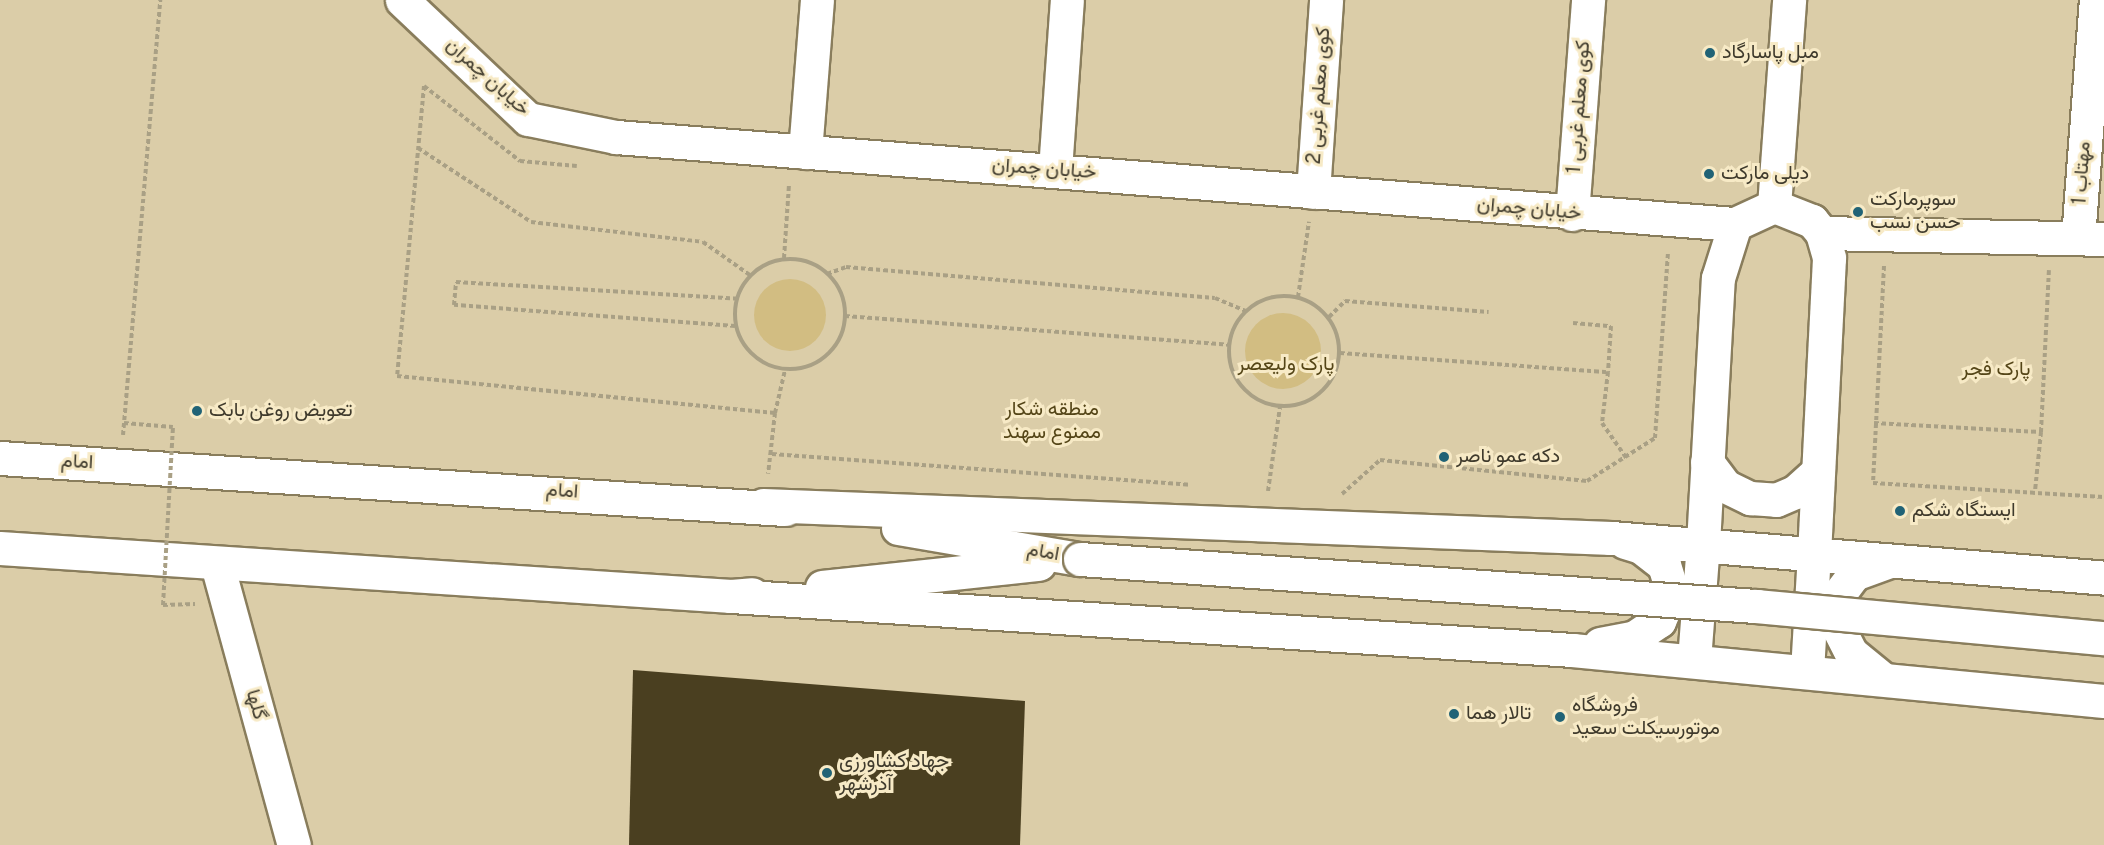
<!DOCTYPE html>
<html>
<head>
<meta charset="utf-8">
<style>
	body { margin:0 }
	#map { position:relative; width:2104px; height:845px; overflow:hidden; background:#f7eac6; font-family:Overpass,Vazirmatn,sans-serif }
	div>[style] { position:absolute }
	.green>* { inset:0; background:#dbcda8; transform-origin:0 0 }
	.water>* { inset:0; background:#d2bd82 }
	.round { border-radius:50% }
	.building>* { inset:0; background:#4a3f20 }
	.path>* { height:4px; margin-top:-2px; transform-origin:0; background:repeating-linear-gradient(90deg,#a9a085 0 4.5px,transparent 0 7.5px) }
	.path>.ring { margin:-2px; padding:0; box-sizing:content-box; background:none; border:4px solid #a9a085; border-radius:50% }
	.roads { filter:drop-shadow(2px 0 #897d5c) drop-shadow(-2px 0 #897d5c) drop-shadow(0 2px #897d5c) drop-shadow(0 -2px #897d5c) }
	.minor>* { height:33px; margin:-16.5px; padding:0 16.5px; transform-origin:16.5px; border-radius:16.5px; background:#fff }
	.major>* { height:33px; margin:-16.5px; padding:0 16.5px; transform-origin:16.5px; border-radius:16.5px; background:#fff }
	.path-bridge>* { height:4px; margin-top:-2px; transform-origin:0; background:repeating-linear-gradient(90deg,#a9a085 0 4.5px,transparent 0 7.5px) }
	.bridges { filter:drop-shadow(2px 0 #897d5c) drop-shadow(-2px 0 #897d5c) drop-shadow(0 2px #897d5c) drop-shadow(0 -2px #897d5c) }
	.major-bridge>* { height:33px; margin:-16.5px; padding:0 16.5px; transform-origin:16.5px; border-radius:16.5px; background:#fff }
	.dots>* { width:16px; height:16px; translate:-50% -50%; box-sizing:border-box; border:3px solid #f7eac6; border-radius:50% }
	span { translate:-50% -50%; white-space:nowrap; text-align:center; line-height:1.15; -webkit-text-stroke:6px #f7eac6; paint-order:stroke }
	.poi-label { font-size:20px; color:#3f3a2c }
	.left { translate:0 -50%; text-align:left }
	.street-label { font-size:20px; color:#3f3a2c }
	.park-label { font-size:20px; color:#544517 }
</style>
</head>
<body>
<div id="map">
	<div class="green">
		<div style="left:0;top:0;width:2104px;height:845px"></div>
	</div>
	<div class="water">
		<div class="round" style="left:754px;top:279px;width:72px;height:72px"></div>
		<div class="round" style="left:1245px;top:313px;width:76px;height:76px"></div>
	</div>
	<div class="building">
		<div style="clip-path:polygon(633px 670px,1025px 701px,1020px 845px,629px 845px)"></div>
	</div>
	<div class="path">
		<div style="left:424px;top:86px;width:122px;rotate:38deg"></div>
		<div style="left:520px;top:161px;width:57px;rotate:5deg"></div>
		<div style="left:424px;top:86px;width:291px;rotate:95.3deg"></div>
		<div style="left:397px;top:376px;width:380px;rotate:5.6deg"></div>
		<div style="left:775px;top:413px;width:61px;rotate:96.5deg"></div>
		<div style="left:418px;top:148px;width:135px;rotate:33.2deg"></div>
		<div style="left:531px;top:222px;width:173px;rotate:6.6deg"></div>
		<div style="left:703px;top:242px;width:57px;rotate:35.1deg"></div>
		<div style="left:784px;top:258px;width:73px;rotate:-86.1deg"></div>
		<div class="ring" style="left:735px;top:259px;width:106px;height:106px"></div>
		<div style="left:1884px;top:266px;width:217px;rotate:92.9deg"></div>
		<div style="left:1873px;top:483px;width:231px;rotate:3.5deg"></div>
		<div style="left:827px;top:274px;width:20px;rotate:-20deg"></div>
		<div style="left:846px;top:267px;width:370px;rotate:4.8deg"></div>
		<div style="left:1215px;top:298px;width:33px;rotate:23deg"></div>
		<div class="ring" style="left:1229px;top:296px;width:106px;height:106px"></div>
		<div style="left:1298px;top:297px;width:76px;rotate:-81.7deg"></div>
		<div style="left:845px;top:316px;width:385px;rotate:4.3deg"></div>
		<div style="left:1329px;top:317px;width:23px;rotate:-45deg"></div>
		<div style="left:1345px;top:301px;width:144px;rotate:4.4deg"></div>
		<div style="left:1573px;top:323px;width:38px;rotate:5deg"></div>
		<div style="left:1611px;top:326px;width:46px;rotate:93.7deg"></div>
		<div style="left:735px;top:326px;width:282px;rotate:-175.7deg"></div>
		<div style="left:454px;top:305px;width:23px;rotate:-85deg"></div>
		<div style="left:456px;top:282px;width:283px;rotate:3.4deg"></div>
		<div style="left:1340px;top:353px;width:269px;rotate:4.1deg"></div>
		<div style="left:1608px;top:372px;width:51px;rotate:96.7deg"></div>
		<div style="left:1602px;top:423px;width:44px;rotate:55.2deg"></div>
		<div style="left:775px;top:413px;width:44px;rotate:-76.9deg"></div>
		<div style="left:124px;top:423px;width:49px;rotate:4.7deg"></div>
		<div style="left:1874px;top:423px;width:167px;rotate:3.1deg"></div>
		<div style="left:2041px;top:432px;width:59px;rotate:95.8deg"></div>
		<div style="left:2041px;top:432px;width:162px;rotate:-87.2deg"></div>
		<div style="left:123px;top:435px;width:437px;rotate:-85.1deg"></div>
		<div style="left:772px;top:454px;width:419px;rotate:4.2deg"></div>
		<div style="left:1268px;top:491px;width:85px;rotate:-81.9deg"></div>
		<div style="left:1342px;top:494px;width:51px;rotate:-41.8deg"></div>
		<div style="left:1380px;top:460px;width:208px;rotate:5.8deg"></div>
		<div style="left:1587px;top:481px;width:80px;rotate:-32.3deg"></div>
		<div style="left:1655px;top:438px;width:186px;rotate:-86deg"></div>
		<div style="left:163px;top:605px;width:32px;rotate:-2deg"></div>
	</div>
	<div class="roads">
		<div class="minor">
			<div style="left:402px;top:0;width:173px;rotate:43.4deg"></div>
			<div style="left:528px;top:119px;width:90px;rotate:11.6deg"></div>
			<div style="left:616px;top:137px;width:1122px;rotate:4.45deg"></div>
			<div style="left:805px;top:152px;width:152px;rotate:-85.5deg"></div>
			<div style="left:1055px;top:170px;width:170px;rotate:-86deg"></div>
			<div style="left:1313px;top:192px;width:192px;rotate:-86.1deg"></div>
			<div style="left:1774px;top:206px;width:207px;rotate:-85.8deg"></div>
			<div style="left:1572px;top:214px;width:215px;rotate:-85.7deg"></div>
			<div style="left:1822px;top:233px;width:282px;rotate:1.2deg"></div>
			<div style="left:2078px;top:238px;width:239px;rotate:-85.7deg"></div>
			<div style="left:1707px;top:462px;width:30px;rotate:53deg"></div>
			<div style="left:1725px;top:486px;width:28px;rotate:26deg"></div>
			<div style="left:1750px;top:498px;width:26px;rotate:4deg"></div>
			<div style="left:1776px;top:500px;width:21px;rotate:-23deg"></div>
			<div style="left:1795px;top:492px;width:31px;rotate:-42deg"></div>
			<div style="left:1703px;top:544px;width:266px;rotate:-86.8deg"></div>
			<div style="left:1718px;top:278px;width:57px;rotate:-72.5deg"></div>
			<div style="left:1735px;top:224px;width:43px;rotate:-24.8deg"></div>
			<div style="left:1774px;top:206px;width:41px;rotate:21.5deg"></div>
			<div style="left:1812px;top:221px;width:16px;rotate:50deg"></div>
			<div style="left:1822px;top:233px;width:26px;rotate:74deg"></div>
			<div style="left:1829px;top:258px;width:294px;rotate:92.9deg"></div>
			<div style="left:217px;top:564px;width:291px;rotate:74.7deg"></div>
		</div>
		<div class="major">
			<div style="left:0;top:458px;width:787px;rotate:3.72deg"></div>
			<div style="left:763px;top:505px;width:849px;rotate:2.23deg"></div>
			<div style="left:1611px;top:538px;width:495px;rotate:4.6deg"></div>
			<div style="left:898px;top:528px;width:185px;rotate:9.7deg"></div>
			<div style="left:0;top:548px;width:733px;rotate:3.76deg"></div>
			<div style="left:731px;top:596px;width:21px;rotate:-5deg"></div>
			<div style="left:822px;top:587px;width:218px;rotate:-6.1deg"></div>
			<div style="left:731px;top:596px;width:843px;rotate:3.67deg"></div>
			<div style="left:1572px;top:650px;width:534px;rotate:5.48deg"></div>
			<div style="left:1600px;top:644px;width:36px;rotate:-11deg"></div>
			<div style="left:1635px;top:637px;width:29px;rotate:-34deg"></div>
			<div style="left:1659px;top:621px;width:33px;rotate:-67deg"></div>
			<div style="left:1672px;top:591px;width:27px;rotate:-107deg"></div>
			<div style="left:1664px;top:565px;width:29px;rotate:-142deg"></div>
			<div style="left:1641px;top:547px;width:17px;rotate:-163deg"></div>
			<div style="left:1694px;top:660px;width:116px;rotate:-85.6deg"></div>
			<div style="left:1807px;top:671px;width:119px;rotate:-86.6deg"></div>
			<div style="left:1883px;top:679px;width:41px;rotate:-140.9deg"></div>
			<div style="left:1851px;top:653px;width:30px;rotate:-117deg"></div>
			<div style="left:1837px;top:626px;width:28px;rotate:-92deg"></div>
			<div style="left:1836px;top:598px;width:30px;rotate:-53deg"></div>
			<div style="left:1854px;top:574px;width:38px;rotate:-20deg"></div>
		</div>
	</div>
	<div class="path-bridge">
		<div style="left:163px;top:605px;width:178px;rotate:-86.8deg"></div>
	</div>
	<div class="bridges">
		<div class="major-bridge">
			<div style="left:1080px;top:559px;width:678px;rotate:3.98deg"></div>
			<div style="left:1756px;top:606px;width:349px;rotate:5.3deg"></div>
		</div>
	</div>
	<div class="dots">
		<div style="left:1710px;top:53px;background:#216376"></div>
		<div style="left:1709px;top:174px;background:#216376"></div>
		<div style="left:1858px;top:212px;background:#216376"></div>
		<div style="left:197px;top:411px;background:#216376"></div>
		<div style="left:1444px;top:457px;background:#216376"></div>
		<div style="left:1900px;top:511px;background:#216376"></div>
		<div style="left:1454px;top:714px;background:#216376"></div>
		<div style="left:1560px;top:717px;background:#216376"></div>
		<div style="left:827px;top:773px;background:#216376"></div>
	</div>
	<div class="poi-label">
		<span class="left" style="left:1722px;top:53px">مبل پاسارگاد</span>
		<span class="left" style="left:1721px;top:174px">دیلی مارکت</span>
		<span class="left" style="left:1870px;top:212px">سوپرمارکت<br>حسن نسب</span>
		<span class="left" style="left:209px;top:411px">تعویض روغن بابک</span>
		<span class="left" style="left:1456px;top:457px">دکه عمو ناصر</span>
		<span class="left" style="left:1912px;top:511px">ایستگاه شکم</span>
		<span class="left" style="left:1572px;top:718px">فروشگاه<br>موتورسیکلت سعید</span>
		<span class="left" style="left:1466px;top:714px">تالار هما</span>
		<span class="left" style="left:839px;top:774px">جهاد کشاورزی<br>آذرشهر</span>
	</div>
	<div class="street-label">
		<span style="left:487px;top:78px;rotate:42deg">خیابان چمران</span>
		<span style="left:1320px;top:96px;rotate:-86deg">کوی معلم غربی 2</span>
		<span style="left:1580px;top:107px;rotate:-86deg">کوی معلم غربی 1</span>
		<span style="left:1044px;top:170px;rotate:4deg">خیابان چمران</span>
		<span style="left:2083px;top:173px;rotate:-86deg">مهتاب 1</span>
		<span style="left:1529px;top:210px;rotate:5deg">خیابان چمران</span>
		<span style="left:77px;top:463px;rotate:3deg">امام</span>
		<span style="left:562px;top:492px;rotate:4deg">امام</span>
		<span style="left:1043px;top:553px;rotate:10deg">امام</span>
		<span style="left:255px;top:705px;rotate:74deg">گلها</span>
	</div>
	<div class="park-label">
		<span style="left:1286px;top:365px">پارک ولیعصر</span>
		<span style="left:1996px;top:370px">پارک فجر</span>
		<span style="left:1052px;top:422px">منطقه شکار<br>ممنوع سهند</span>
	</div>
</div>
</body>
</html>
